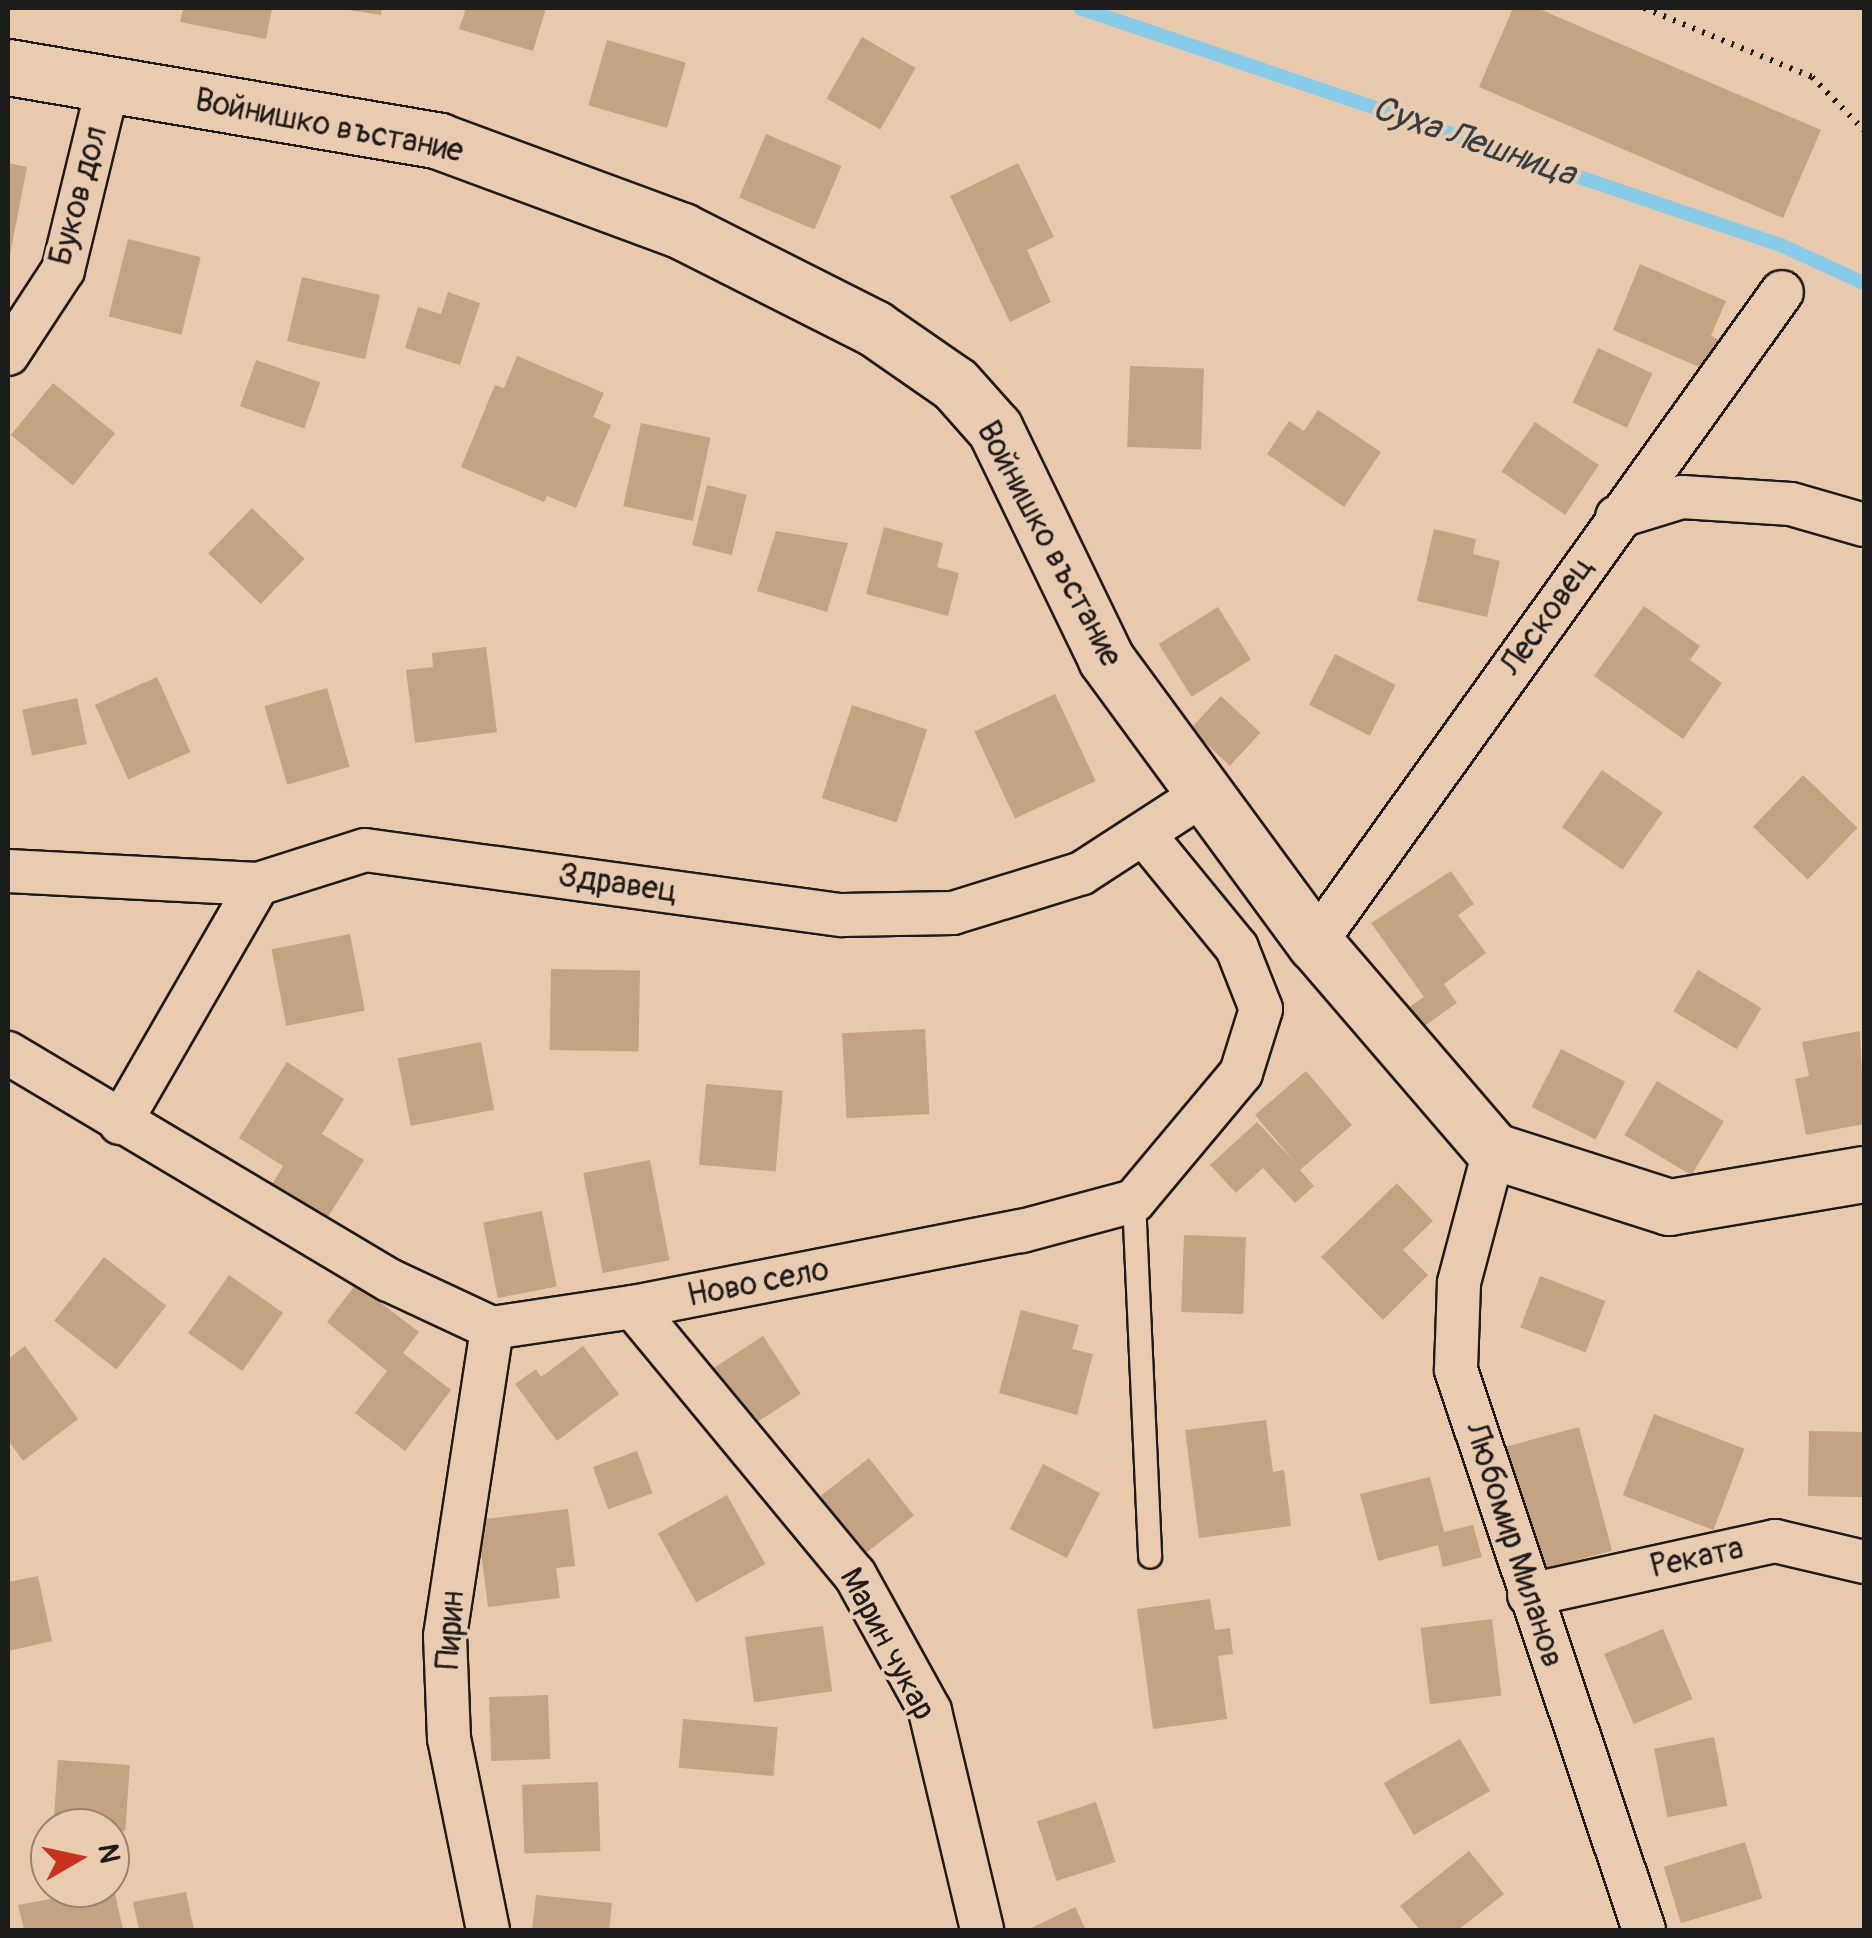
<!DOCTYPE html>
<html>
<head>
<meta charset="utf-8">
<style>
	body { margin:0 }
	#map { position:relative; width:1872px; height:1938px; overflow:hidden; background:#e9c9ab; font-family:Pangolin,sans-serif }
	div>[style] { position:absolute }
	.stream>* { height:14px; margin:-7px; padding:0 7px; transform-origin:7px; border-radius:7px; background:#86cbe7 }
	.building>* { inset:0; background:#c4a382; transform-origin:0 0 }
	.path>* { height:6px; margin-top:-3px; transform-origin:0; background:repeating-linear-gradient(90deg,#1c1c1c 0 2.5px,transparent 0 10.5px) }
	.roads { filter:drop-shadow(2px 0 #1c1c1c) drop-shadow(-2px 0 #1c1c1c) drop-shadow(0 2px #1c1c1c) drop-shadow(0 -2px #1c1c1c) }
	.service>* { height:22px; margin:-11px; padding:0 11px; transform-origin:11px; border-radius:11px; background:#e9cbaf }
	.minor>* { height:42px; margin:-21px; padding:0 21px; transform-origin:21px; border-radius:21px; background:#e9cbaf }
	.tertiary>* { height:55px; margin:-27.5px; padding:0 27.5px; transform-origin:27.5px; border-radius:27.5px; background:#e9cbaf }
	span { translate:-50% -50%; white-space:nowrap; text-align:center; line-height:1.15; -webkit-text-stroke:8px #e9cbaf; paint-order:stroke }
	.street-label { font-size:32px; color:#1c1c1c }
	.water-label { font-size:35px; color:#313f45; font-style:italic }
	.frame { position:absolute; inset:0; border:10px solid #1c1c1c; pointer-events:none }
	.north { position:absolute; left:30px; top:1808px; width:100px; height:100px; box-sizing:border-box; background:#e9cbaf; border:2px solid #978574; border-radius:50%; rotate:81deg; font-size:28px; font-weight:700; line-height:40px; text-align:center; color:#1c1c1c }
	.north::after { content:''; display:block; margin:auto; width:35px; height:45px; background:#c8321e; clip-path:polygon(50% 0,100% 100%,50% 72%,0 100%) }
</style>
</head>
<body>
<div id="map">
	<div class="stream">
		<div style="left:1080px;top:8px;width:742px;rotate:18.7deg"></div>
		<div style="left:1783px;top:246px;width:89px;rotate:24.6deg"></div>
	</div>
	<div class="building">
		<div style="clip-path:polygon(183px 8px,272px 8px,266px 39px,180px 22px)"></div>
		<div style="clip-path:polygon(336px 8px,382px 8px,381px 15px)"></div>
		<div style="clip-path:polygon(466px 8px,546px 8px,533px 51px,459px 29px)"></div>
		<div style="clip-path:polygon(1513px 8px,1537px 8px,1821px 130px,1783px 218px,1479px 87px)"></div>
		<div style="left:862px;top:37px;width:62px;height:71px;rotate:30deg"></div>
		<div style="left:607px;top:40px;width:82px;height:68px;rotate:16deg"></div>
		<div style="left:766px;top:134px;width:82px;height:69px;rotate:23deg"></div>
		<div style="clip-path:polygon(8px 163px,27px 167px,9px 260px,8px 260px)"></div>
		<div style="clip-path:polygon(1018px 163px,1054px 237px,1027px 250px,1051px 302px,1010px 322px,950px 196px)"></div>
		<div style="left:128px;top:239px;width:75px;height:80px;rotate:14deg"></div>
		<div style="clip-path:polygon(1640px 264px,1726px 301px,1711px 336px,1730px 345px,1718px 375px,1613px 330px)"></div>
		<div style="left:302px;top:277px;width:80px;height:66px;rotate:13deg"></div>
		<div style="clip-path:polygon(448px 292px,480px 303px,460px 365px,405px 348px,418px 307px,441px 314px)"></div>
		<div style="left:1598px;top:348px;width:60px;height:60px;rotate:25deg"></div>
		<div style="clip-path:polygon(517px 356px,604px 393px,593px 417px,611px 425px,576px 508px,547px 496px,544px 502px,461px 467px,495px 385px,504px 388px)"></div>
		<div style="left:256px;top:360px;width:68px;height:49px;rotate:19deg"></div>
		<div style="left:1130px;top:366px;width:74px;height:81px;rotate:2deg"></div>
		<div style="left:53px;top:383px;width:80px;height:67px;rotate:39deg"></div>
		<div style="clip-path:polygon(1318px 410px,1381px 452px,1344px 507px,1267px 454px,1289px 421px,1304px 431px)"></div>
		<div style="left:1535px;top:422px;width:77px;height:60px;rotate:34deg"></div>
		<div style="left:641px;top:423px;width:71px;height:85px;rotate:12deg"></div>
		<div style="left:707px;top:485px;width:41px;height:62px;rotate:14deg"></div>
		<div style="left:252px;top:508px;width:73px;height:63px;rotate:44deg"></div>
		<div style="clip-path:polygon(884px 527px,943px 543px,937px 567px,959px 573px,948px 616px,866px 594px)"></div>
		<div style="clip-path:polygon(1434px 529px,1476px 539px,1473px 554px,1500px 561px,1487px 617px,1417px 601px)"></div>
		<div style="clip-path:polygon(776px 531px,848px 543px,827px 612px,757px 591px)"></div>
		<div style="clip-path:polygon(1644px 606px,1700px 646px,1690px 660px,1722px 683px,1683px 739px,1594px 676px)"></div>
		<div style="left:1218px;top:607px;width:62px;height:70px;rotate:58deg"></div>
		<div style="clip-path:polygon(486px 647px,497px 732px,415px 743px,406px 670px,433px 667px,432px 653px)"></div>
		<div style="left:1335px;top:654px;width:68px;height:57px;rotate:27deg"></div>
		<div style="left:157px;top:677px;width:82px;height:68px;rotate:66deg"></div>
		<div style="left:327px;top:688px;width:82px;height:65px;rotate:74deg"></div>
		<div style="left:1055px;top:694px;width:96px;height:89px;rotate:65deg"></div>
		<div style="left:1221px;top:696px;width:54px;height:45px;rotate:43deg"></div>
		<div style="left:77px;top:698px;width:47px;height:56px;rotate:78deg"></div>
		<div style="left:852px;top:705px;width:79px;height:98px;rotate:18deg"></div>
		<div style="left:1602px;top:770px;width:74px;height:70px;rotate:35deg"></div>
		<div style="left:1803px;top:775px;width:76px;height:72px;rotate:44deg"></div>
		<div style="clip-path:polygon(1451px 871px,1474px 904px,1458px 915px,1486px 953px,1444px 984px,1457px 1003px,1423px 1027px,1409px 1007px,1424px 997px,1371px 923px)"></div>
		<div style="left:350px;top:934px;width:78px;height:80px;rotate:79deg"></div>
		<div style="left:551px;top:969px;width:89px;height:81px;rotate:1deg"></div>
		<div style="left:1698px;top:970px;width:74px;height:48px;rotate:31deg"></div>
		<div style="left:925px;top:1029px;width:85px;height:83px;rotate:87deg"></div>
		<div style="clip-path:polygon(1860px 1031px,1864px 1124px,1806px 1135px,1795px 1079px,1809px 1076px,1802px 1042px)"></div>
		<div style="left:481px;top:1042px;width:69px;height:85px;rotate:79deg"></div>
		<div style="left:1561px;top:1049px;width:72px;height:65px;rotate:27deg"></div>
		<div style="clip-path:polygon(287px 1062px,344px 1099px,322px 1134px,364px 1160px,324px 1223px,270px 1188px,283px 1166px,239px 1138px)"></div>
		<div style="clip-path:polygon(1306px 1071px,1352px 1125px,1300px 1170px,1314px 1186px,1295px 1203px,1263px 1168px,1236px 1193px,1210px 1165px,1257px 1122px,1295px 1162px,1255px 1115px)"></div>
		<div style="left:1657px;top:1081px;width:78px;height:63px;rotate:31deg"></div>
		<div style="left:706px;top:1084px;width:77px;height:81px;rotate:5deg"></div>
		<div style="left:650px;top:1160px;width:102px;height:68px;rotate:79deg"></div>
		<div style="clip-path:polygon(1397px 1183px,1433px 1221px,1403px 1250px,1428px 1275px,1383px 1320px,1321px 1257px)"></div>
		<div style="left:542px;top:1211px;width:77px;height:60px;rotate:79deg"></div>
		<div style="left:1184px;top:1235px;width:62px;height:77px;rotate:2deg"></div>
		<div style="left:104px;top:1257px;width:79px;height:81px;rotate:38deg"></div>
		<div style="left:229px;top:1275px;width:66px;height:71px;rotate:35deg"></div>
		<div style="left:1540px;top:1276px;width:70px;height:55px;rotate:21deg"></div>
		<div style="clip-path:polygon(356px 1284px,419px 1332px,403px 1353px,451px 1390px,405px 1451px,355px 1413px,387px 1371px,327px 1322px)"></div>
		<div style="clip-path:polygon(1021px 1310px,1079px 1325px,1072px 1349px,1093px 1354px,1077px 1415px,999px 1393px)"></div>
		<div style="left:763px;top:1336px;width:69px;height:63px;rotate:57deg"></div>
		<div style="clip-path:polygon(25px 1346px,78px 1419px,23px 1461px,8px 1440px,8px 1359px)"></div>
		<div style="clip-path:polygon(583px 1346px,619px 1394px,557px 1441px,515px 1384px,536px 1369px,541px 1377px)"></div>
		<div style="left:1654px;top:1414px;width:97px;height:87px;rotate:21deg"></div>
		<div style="clip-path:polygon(1266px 1420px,1273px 1472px,1284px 1470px,1291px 1526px,1199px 1538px,1185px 1430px)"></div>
		<div style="left:1579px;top:1427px;width:128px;height:79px;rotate:75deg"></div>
		<div style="left:1809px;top:1431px;width:55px;height:65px;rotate:1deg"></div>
		<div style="left:637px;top:1451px;width:45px;height:47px;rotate:70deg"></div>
		<div style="left:869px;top:1458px;width:73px;height:71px;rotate:52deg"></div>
		<div style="left:1043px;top:1464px;width:64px;height:73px;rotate:27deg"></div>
		<div style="clip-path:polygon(1430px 1477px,1444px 1532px,1473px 1525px,1482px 1557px,1443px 1567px,1438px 1545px,1378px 1561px,1360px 1494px)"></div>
		<div style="left:727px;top:1495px;width:79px;height:79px;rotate:61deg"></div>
		<div style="clip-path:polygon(568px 1509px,575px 1566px,556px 1568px,560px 1598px,488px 1607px,477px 1520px)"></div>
		<div style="clip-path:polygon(38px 1576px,52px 1641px,8px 1651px,8px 1582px)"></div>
		<div style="clip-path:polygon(1210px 1599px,1215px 1630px,1230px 1628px,1233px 1654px,1218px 1656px,1227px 1719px,1153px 1729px,1137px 1609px)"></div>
		<div style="left:1492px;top:1619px;width:77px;height:72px;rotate:83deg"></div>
		<div style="left:823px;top:1626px;width:66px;height:79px;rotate:82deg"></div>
		<div style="left:1663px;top:1629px;width:76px;height:64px;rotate:67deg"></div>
		<div style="left:548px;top:1695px;width:64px;height:59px;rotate:88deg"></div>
		<div style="left:683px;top:1719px;width:95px;height:49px;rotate:5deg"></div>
		<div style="left:1714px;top:1737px;width:70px;height:61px;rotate:79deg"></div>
		<div style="left:1460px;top:1739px;width:60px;height:88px;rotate:60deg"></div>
		<div style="left:58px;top:1760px;width:72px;height:66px;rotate:4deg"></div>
		<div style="left:598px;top:1782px;width:69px;height:76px;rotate:88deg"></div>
		<div style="left:1096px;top:1802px;width:63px;height:62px;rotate:72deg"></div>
		<div style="left:1745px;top:1842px;width:59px;height:85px;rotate:73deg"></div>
		<div style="clip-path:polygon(1469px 1851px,1504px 1894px,1458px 1930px,1420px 1930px,1400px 1906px)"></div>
		<div style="clip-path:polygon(112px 1879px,123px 1930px,24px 1930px,18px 1905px,110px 1888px)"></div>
		<div style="clip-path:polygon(186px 1892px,194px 1930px,139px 1930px,133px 1902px)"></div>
		<div style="clip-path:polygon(536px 1895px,612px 1903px,609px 1930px,532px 1930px)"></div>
		<div style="clip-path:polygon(1075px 1907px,1086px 1930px,1027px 1930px)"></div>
	</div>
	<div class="path">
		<div style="left:1644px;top:8px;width:182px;rotate:22.3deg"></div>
		<div style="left:1812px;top:77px;width:74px;rotate:45.5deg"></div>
	</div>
	<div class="roads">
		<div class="service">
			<div style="left:1134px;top:1201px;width:356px;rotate:87.4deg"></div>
		</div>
		<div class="minor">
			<div style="left:8px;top:354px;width:100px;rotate:-56.8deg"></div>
			<div style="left:63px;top:270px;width:190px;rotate:-76.3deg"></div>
			<div style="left:1617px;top:517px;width:68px;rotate:-17.1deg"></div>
			<div style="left:1682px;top:497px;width:109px;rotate:3.7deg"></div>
			<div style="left:1791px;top:504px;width:76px;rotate:16deg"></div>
			<div style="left:8px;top:871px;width:250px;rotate:3deg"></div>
			<div style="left:258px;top:884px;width:112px;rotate:-17.6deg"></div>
			<div style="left:365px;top:850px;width:481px;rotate:7.8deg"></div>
			<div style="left:842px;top:915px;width:111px;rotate:-1deg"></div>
			<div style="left:953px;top:913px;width:135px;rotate:-17.2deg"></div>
			<div style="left:1082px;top:873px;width:147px;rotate:-33deg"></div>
			<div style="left:1315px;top:943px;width:801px;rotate:-54.35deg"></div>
			<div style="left:8px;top:1053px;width:443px;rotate:30.8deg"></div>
			<div style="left:389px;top:1280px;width:114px;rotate:25deg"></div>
			<div style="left:492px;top:1328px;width:143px;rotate:-8.5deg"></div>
			<div style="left:633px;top:1307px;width:396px;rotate:-11.1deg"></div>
			<div style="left:1022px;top:1231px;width:116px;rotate:-15deg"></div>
			<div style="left:1134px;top:1201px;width:167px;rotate:-50.1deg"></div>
			<div style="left:1241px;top:1073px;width:67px;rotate:-72.6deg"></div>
			<div style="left:1261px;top:1009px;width:66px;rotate:-111.5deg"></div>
			<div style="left:1237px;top:948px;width:144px;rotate:-129.3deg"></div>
			<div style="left:120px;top:1123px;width:276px;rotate:-60deg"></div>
			<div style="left:1494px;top:1151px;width:137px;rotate:104.9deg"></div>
			<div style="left:1459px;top:1283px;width:87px;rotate:92deg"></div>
			<div style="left:1456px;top:1370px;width:591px;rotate:71.44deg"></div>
			<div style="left:633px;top:1307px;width:348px;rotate:50.4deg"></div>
			<div style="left:855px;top:1575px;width:155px;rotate:61.1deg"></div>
			<div style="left:930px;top:1711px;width:225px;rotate:76.6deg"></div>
			<div style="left:1529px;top:1595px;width:252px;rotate:-12.4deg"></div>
			<div style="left:1775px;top:1541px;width:91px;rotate:13.3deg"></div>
			<div style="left:488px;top:1930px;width:195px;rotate:-101.5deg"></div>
			<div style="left:449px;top:1739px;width:103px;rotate:-92.2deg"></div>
			<div style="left:445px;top:1636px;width:312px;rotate:-81.3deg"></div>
		</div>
		<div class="tertiary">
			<div style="left:8px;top:67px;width:437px;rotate:9.7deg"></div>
			<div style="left:439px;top:141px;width:259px;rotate:20.3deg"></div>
			<div style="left:682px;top:231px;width:215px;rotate:26.8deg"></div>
			<div style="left:874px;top:328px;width:98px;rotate:34.7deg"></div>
			<div style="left:955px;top:384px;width:60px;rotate:48.4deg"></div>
			<div style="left:995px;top:429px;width:255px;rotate:64.2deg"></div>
			<div style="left:1106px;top:659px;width:353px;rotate:53.7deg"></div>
			<div style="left:1315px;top:943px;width:274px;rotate:49.3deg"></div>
			<div style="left:1494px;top:1151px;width:184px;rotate:17.7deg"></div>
			<div style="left:1669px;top:1207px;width:198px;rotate:-9.6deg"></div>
		</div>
	</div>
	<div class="street-label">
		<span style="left:329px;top:126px;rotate:11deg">Войнишко въстание</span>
		<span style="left:79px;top:196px;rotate:-75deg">Буков дол</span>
		<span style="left:1049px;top:544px;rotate:62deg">Войнишко въстание</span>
		<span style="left:1547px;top:616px;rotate:-55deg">Лесковец</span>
		<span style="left:618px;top:884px;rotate:8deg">Здравец</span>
		<span style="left:758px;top:1283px;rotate:-11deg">Ново село</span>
		<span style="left:1514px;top:1545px;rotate:72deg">Любомир Миланов</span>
		<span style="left:1697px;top:1558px;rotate:-12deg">Реката</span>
		<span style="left:451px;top:1630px;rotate:-86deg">Пирин</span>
		<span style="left:887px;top:1644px;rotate:62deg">Марин чукар</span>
	</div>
	<div class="water-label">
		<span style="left:1474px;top:141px;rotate:19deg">Суха Лешница</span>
	</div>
	<div class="frame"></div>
	<div class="north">N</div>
</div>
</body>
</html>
